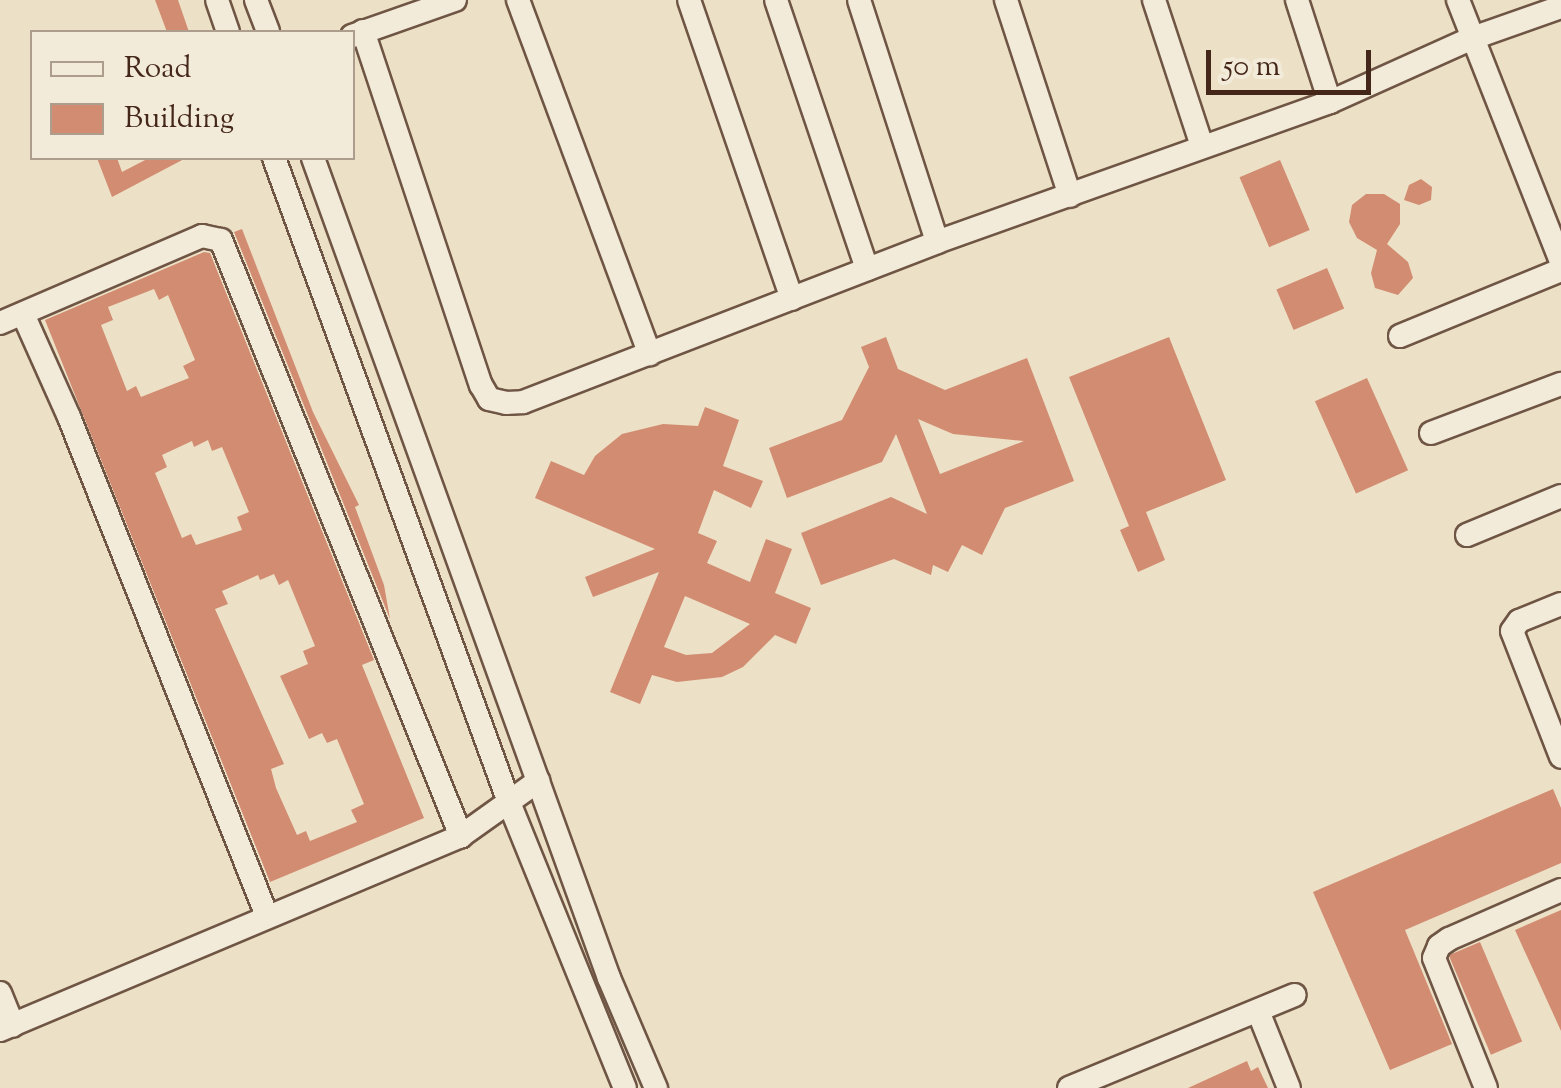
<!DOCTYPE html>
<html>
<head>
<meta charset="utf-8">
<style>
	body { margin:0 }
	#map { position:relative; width:1561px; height:1088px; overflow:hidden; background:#ece0c6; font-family:"Sorts Mill Goudy",serif }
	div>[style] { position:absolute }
	.building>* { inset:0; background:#d28c71; transform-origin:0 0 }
	.roads { filter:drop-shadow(2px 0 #6f5544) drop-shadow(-2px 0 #6f5544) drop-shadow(0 2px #6f5544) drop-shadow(0 -2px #6f5544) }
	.minor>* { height:22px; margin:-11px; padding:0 11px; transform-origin:11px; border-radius:11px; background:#f3ebda }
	span { translate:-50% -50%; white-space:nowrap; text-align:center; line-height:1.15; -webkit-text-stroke:10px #f3ebda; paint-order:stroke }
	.legend { position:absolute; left:30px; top:30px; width:325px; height:130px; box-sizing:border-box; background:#f3ebda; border:2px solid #ad9d8d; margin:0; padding:12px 18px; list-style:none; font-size:30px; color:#452719 }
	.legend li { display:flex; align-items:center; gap:20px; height:50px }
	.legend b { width:50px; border:2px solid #ad9d8d }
	.scale { position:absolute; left:1206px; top:50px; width:165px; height:45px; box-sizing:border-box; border:5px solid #452719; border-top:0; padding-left:12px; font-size:30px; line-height:35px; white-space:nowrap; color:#452719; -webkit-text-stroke:8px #f3ebda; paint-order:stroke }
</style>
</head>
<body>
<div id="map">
	<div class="building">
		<div style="clip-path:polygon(155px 0,178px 0,189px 32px,167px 32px)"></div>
		<div style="clip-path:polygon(97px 158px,117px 158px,122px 172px,149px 158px,186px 158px,112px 197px)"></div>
		<div style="left:1280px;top:160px;width:76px;height:44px;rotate:67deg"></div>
		<div style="clip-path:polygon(1421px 179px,1432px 187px,1431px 200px,1419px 205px,1404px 200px,1409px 185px)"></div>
		<div style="clip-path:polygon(1366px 194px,1384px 194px,1400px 204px,1400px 224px,1387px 244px,1408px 262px,1413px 278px,1398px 295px,1375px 288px,1371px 273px,1377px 250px,1357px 238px,1349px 222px,1352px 205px)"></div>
		<div style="clip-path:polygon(242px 229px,313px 412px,359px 505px,355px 507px,384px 585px,390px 619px,234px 232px)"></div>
		<div style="clip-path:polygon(evenodd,204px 252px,210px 253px,374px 660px,362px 665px,424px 818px,270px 882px,45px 320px,204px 252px,154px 289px,159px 300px,168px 295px,195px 360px,183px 366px,189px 378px,141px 397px,136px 386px,127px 391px,101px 325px,113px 320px,108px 307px,154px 289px,204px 252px,208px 440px,212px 451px,222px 447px,249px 512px,237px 517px,242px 530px,196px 545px,191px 534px,182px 538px,155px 473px,167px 467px,162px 455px,192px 441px,194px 447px,208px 440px,204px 252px,274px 574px,279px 585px,288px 580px,315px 646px,303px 651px,308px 664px,280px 676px,309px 739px,322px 733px,327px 743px,337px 739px,364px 804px,351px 810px,357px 822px,310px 841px,306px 831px,297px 835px,276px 788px,271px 769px,284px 764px,215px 609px,228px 604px,222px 591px,258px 575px,260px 580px,274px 574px)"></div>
		<div style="left:1327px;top:268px;width:44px;height:55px;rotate:67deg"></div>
		<div style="clip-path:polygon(evenodd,886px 337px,898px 369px,945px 390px,1027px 358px,1074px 481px,1005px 508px,982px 555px,962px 545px,948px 572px,933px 565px,931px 575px,894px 559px,821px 585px,801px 533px,891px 497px,927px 514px,896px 434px,882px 462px,787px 498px,769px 448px,842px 420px,869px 367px,861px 347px,886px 337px,918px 419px,953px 434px,1024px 441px,940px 474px,918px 419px)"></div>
		<div style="clip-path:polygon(1169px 337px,1226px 480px,1146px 512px,1165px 560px,1138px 572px,1120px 530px,1129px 526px,1069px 377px)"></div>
		<div style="left:1367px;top:378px;width:101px;height:57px;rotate:66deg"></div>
		<div style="clip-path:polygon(evenodd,705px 407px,739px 420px,723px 466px,763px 481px,751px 508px,714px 490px,698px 533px,717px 541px,707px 563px,750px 582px,766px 539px,792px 549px,775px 593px,811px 608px,796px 644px,775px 635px,743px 667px,722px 677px,677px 682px,652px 675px,640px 704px,610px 692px,659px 572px,593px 597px,585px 577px,655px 549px,535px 498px,551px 461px,584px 475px,595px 456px,622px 434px,663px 424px,698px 426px,705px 407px,685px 596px,750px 624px,712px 653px,686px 655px,664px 647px,685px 596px)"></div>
		<div style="clip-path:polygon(1553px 789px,1561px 808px,1561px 863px,1405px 930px,1452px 1044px,1390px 1070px,1313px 892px)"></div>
		<div style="clip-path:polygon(1561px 910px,1561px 1031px,1515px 930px)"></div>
		<div style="left:1480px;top:942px;width:108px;height:34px;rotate:67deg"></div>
		<div style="clip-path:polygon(1247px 1061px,1251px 1071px,1258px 1067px,1268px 1088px,1188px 1088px)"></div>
	</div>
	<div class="roads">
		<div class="minor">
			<div style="left:217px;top:0;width:34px;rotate:71deg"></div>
			<div style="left:256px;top:0;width:34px;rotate:69deg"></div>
			<div style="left:518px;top:0;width:378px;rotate:69.6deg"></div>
			<div style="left:689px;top:0;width:316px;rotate:71deg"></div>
			<div style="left:776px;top:0;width:284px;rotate:71.3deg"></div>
			<div style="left:859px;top:0;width:254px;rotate:72.1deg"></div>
			<div style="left:1006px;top:0;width:206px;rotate:71.9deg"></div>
			<div style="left:1154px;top:0;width:154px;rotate:71.8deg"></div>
			<div style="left:1297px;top:0;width:107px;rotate:72.1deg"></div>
			<div style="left:1458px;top:0;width:281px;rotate:68.5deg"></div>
			<div style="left:363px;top:31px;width:373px;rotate:71.6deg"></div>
			<div style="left:481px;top:385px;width:16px;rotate:60deg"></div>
			<div style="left:489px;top:399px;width:17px;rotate:13deg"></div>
			<div style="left:506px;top:403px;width:17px;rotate:-3deg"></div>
			<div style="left:523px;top:402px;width:444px;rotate:-21.1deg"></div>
			<div style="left:937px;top:242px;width:417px;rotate:-19.6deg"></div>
			<div style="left:1330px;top:102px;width:154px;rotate:-24.2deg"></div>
			<div style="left:1470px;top:39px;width:96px;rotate:-19.4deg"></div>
			<div style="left:352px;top:36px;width:109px;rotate:-19.3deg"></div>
			<div style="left:274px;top:158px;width:689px;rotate:69.96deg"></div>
			<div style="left:510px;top:805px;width:305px;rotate:67.9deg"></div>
			<div style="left:313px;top:158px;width:872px;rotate:70.15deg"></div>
			<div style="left:609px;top:978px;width:120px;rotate:66.9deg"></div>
			<div style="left:23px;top:314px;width:113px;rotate:65.9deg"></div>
			<div style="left:69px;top:417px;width:537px;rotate:68.36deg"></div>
			<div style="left:0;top:323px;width:220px;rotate:-23.3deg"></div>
			<div style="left:202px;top:236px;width:19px;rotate:12deg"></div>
			<div style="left:221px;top:240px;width:643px;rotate:68.07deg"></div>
			<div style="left:1400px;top:336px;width:174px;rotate:-22.3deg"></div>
			<div style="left:1431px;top:433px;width:139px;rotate:-20.7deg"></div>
			<div style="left:1467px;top:535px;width:102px;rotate:-22.5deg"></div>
			<div style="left:1561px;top:604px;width:45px;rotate:158deg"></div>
			<div style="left:1519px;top:621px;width:12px;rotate:125deg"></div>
			<div style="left:1512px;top:631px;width:135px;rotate:68.7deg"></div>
			<div style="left:0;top:993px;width:35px;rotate:68deg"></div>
			<div style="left:1258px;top:1011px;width:83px;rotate:68.1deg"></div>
			<div style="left:0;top:1030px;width:500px;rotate:-22.82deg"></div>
			<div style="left:461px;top:836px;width:95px;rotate:-35.5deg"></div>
			<div style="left:1069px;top:1088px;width:244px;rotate:-22.4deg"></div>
			<div style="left:1486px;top:1088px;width:140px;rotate:-111.8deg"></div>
			<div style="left:1434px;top:958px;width:13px;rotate:-67deg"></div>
			<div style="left:1439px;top:946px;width:12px;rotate:-35deg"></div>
			<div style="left:1449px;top:939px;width:122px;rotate:-23.6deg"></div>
		</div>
	</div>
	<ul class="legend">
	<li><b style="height:12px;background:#f3ebda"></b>Road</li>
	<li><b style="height:28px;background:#d28c71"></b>Building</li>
	</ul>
	<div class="scale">50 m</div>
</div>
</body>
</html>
